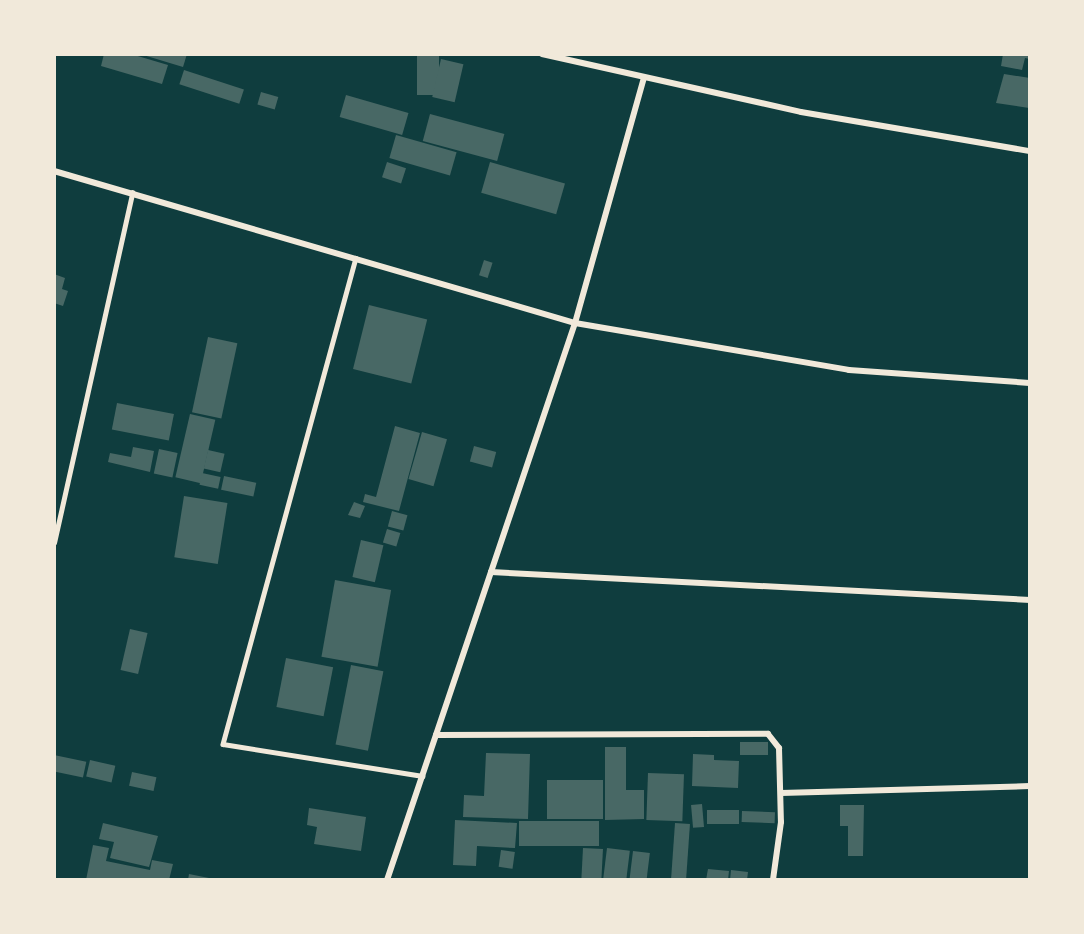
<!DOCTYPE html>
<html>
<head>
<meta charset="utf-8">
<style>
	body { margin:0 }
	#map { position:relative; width:1084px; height:934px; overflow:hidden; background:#0f3d3e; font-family:"Roboto Condensed",sans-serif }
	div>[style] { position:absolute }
	.building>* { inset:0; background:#486865; transform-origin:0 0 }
	.service>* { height:4.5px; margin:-2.25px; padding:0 2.25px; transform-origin:2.25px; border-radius:2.25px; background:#f1e9da }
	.minor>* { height:6px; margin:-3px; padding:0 3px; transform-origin:3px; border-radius:3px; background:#f1e9da }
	span { translate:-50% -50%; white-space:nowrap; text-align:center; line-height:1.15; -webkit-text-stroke:4.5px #f1e9da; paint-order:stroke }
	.frame { position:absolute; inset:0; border:56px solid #f1e9da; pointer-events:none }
</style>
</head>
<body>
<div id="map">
	<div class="building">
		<div style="clip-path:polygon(104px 54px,131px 54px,168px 65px,162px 84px,101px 66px)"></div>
		<div style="clip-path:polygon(140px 54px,187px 54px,183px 67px)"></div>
		<div style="left:417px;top:54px;width:22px;height:41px"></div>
		<div style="clip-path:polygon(1003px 54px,1030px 54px,1030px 59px,1025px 58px,1022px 70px,1001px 66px)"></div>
		<div style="left:441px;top:59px;width:23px;height:39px;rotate:13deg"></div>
		<div style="left:184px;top:70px;width:63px;height:15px;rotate:18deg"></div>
		<div style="clip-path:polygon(1004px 74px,1030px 78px,1029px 108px,996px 103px)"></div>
		<div style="left:261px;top:92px;width:18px;height:13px;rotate:16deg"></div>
		<div style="left:346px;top:95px;width:65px;height:23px;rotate:16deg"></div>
		<div style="left:430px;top:114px;width:77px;height:28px;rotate:15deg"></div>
		<div style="left:396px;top:135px;width:63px;height:24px;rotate:16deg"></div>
		<div style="left:387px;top:162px;width:20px;height:16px;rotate:18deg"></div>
		<div style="left:490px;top:162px;width:78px;height:32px;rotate:16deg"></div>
		<div style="left:484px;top:260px;width:9px;height:16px;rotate:18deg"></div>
		<div style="clip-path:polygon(54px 274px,65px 278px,62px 289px,68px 291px,63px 306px,54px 303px)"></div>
		<div style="left:369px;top:305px;width:60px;height:66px;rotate:14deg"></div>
		<div style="left:208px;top:337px;width:30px;height:77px;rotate:12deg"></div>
		<div style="left:117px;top:403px;width:58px;height:27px;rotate:11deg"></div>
		<div style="left:190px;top:414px;width:26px;height:65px;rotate:13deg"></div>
		<div style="clip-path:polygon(395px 426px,420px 433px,399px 511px,363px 502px,365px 494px,376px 497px)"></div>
		<div style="left:422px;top:432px;width:26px;height:49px;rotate:16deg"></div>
		<div style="left:474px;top:446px;width:23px;height:16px;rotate:15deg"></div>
		<div style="clip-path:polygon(133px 447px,154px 451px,150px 472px,108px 462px,110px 453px,131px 457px)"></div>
		<div style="left:159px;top:449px;width:19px;height:25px;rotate:12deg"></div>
		<div style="left:208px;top:450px;width:17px;height:19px;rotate:13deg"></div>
		<div style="left:202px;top:473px;width:19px;height:12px;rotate:12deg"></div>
		<div style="left:224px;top:476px;width:33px;height:14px;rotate:12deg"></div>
		<div style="left:184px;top:496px;width:44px;height:62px;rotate:9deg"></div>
		<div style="clip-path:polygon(354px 502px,365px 506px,360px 518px,348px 515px)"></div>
		<div style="left:392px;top:511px;width:16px;height:16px;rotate:15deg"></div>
		<div style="left:387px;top:529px;width:14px;height:14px;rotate:17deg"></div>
		<div style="left:361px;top:540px;width:23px;height:38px;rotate:13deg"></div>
		<div style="left:335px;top:580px;width:57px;height:78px;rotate:10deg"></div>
		<div style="left:130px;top:629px;width:18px;height:42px;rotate:13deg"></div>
		<div style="left:286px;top:658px;width:48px;height:50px;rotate:11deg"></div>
		<div style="left:351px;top:665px;width:33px;height:81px;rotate:11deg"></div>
		<div style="left:740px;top:742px;width:28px;height:13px"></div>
		<div style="clip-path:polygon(605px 747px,626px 747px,626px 790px,644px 790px,644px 819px,605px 820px)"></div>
		<div style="clip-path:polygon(486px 753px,530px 754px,528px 819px,463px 817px,464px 795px,484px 796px)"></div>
		<div style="clip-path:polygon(693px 754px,714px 755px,714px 760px,739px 761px,738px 788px,692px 786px)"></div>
		<div style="left:54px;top:755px;width:33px;height:16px;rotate:12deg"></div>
		<div style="left:90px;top:760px;width:26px;height:17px;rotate:13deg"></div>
		<div style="left:132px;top:772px;width:25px;height:14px;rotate:12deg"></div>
		<div style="left:648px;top:773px;width:36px;height:47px;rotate:2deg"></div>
		<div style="left:547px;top:780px;width:56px;height:39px"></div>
		<div style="left:702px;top:804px;width:23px;height:11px;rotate:85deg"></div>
		<div style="clip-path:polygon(840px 805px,864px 805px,863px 856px,848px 856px,848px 826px,840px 826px)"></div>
		<div style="clip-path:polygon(309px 808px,366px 817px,361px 851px,314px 844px,317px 827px,307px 825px)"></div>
		<div style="left:707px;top:810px;width:32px;height:14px"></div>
		<div style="left:742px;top:811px;width:33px;height:11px;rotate:2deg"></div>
		<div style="clip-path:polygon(455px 820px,517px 823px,515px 848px,477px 846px,476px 866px,453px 865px)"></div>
		<div style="left:599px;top:821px;width:25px;height:80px;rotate:90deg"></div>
		<div style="clip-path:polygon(103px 823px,158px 836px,149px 867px,110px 858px,114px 842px,99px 839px)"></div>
		<div style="left:675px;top:823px;width:15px;height:57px;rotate:4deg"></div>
		<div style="clip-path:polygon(93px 845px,109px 848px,106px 861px,150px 870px,152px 860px,173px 864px,169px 880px,86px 880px)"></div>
		<div style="left:583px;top:848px;width:20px;height:32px;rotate:3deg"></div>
		<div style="left:607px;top:848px;width:23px;height:32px;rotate:7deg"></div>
		<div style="left:501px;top:850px;width:14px;height:17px;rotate:8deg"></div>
		<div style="left:633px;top:851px;width:17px;height:29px;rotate:7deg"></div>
		<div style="clip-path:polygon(708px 869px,729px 871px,728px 880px,706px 880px)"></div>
		<div style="clip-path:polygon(731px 870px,748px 872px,747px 880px,730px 880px)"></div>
		<div style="clip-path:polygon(189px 874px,214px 879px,214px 880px,188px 880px)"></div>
	</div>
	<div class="service">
		<div style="left:356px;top:258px;width:504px;rotate:105.3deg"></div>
		<div style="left:223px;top:744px;width:202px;rotate:9.1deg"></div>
		<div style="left:54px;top:543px;width:359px;rotate:-77.4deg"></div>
	</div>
	<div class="minor">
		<div style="left:542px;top:54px;width:265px;rotate:12.6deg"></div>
		<div style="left:801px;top:112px;width:232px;rotate:9.7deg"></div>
		<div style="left:54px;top:171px;width:543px;rotate:16.26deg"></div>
		<div style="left:575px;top:323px;width:278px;rotate:9.7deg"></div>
		<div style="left:849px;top:370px;width:181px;rotate:4.1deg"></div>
		<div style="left:491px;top:572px;width:540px;rotate:2.97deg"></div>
		<div style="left:436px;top:735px;width:332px;rotate:-0.2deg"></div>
		<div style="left:768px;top:734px;width:18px;rotate:52deg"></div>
		<div style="left:779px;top:748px;width:74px;rotate:88.5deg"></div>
		<div style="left:781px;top:822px;width:59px;rotate:97.9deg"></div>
		<div style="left:781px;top:793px;width:249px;rotate:-1.6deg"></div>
		<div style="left:387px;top:880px;width:588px;rotate:-71.35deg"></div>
		<div style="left:575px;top:323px;width:255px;rotate:-74.3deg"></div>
	</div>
	<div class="frame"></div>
</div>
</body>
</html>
